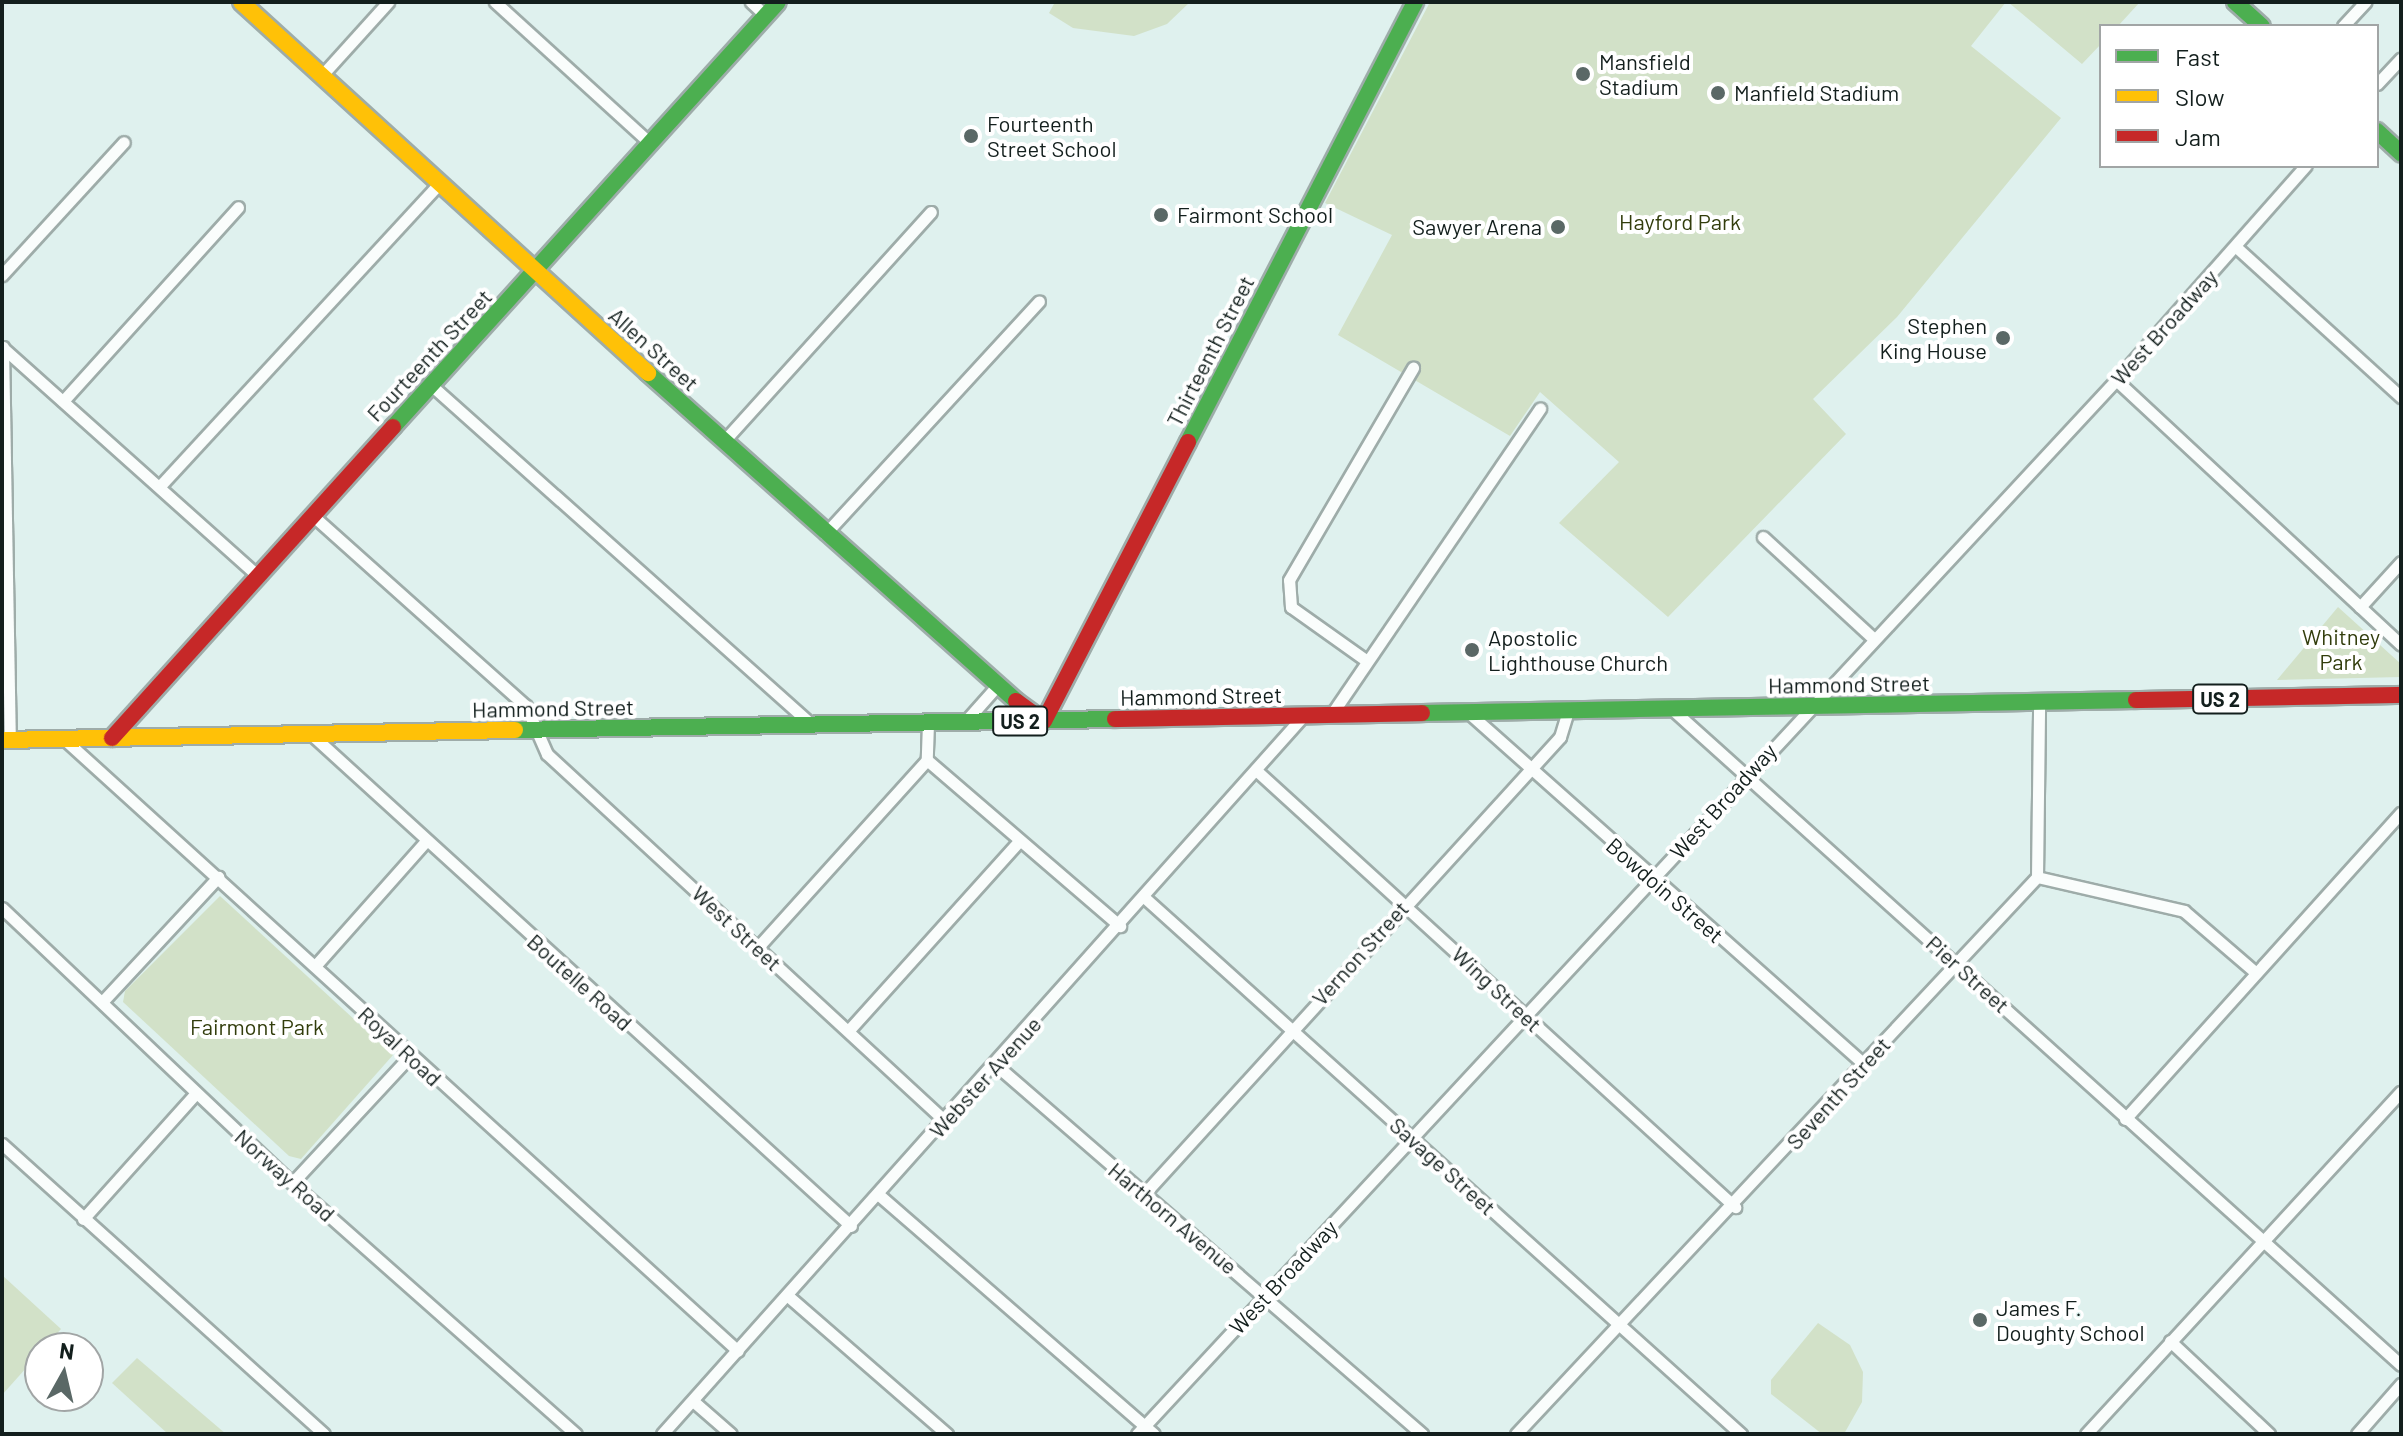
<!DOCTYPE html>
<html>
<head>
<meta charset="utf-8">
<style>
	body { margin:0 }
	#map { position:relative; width:2403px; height:1436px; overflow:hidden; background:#dff1ee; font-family:Barlow,sans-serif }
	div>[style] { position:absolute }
	.green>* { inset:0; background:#d2e1c8 }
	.roads { filter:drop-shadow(2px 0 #9eaca9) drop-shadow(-2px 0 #9eaca9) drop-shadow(0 2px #9eaca9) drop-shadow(0 -2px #9eaca9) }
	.street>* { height:11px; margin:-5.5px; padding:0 5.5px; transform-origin:5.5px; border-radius:5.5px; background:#fafdfc }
	.fast>* { height:16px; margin:-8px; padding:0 8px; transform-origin:8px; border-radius:8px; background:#4caf50 }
	.slow>* { height:16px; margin:-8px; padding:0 8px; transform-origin:8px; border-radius:8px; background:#ffc107 }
	.jam>* { height:16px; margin:-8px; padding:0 8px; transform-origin:8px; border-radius:8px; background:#c62828 }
	.dots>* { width:22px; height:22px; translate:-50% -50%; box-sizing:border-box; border:4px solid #fff; border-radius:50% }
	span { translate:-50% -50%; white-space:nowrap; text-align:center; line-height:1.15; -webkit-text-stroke:8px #fff; paint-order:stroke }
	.shield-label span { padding:2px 6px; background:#fff; border:2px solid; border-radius:6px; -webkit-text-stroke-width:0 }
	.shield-label { font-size:20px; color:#131f1d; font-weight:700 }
	.poi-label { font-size:22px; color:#131f1d }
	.left { translate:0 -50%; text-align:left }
	.right { translate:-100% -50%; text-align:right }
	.park-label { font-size:22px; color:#323d0c }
	.street-label { font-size:22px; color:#131f1d }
	.frame { position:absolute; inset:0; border:4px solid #131f1d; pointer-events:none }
	.legend { position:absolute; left:2099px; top:24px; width:280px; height:144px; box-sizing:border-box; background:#fff; border:2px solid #a1a5a5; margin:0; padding:10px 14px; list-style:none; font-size:24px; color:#131f1d }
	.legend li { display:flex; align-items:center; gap:16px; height:40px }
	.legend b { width:40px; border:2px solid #a1a5a5 }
	.north { position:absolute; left:24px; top:1332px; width:80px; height:80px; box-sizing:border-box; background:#fff; border:2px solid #a1a5a5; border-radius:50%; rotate:8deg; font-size:22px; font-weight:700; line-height:32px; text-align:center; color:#131f1d }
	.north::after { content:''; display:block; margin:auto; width:28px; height:36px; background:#5a6866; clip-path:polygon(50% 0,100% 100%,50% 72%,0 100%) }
</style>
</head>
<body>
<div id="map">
	<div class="green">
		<div style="clip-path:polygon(1055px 2px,1190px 2px,1167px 24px,1134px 36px,1073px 28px,1049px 13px)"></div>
		<div style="clip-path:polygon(1430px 2px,2006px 2px,1971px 46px,2061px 118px,1897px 317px,1813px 399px,1846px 434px,1668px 617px,1559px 523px,1619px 462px,1540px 392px,1510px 436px,1338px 335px,1392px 235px,1325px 203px)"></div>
		<div style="clip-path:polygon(2008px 2px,2140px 2px,2118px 26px,2101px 26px,2101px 44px,2082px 64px)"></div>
		<div style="clip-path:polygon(2338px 607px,2401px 664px,2401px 677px,2277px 680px)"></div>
		<div style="clip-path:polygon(220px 896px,393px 1055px,301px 1159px,289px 1156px,123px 1002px,125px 991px)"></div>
		<div style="clip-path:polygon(2px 1275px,61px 1329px,2px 1395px)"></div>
		<div style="clip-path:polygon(1818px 1323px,1850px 1345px,1863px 1372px,1862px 1402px,1844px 1434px,1822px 1434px,1771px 1394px,1771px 1380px)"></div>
		<div style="clip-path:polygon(137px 1358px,226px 1434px,168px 1434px,112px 1383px)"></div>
	</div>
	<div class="roads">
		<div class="street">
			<div style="left:495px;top:2px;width:211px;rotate:42.3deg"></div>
			<div style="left:751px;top:2px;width:19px;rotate:43deg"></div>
			<div style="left:2343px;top:26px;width:33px;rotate:-47deg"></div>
			<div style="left:323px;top:74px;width:97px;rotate:-47.9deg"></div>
			<div style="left:2377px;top:84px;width:35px;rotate:-47deg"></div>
			<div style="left:2236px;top:247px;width:223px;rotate:42.3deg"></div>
			<div style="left:2px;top:275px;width:180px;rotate:-47.5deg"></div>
			<div style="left:2px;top:347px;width:341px;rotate:41.8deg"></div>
			<div style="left:3px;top:347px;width:393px;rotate:89deg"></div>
			<div style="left:2116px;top:380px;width:389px;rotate:42.9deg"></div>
			<div style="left:431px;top:385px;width:509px;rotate:41.74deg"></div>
			<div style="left:63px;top:401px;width:261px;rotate:-47.9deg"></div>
			<div style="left:723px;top:442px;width:310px;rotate:-47.9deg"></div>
			<div style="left:160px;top:486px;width:411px;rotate:-47.3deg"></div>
			<div style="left:311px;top:514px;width:288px;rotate:41.8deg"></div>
			<div style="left:526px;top:706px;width:52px;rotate:66.4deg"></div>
			<div style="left:547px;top:754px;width:541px;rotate:42.68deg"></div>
			<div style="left:825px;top:534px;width:316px;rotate:-47.4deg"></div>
			<div style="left:1763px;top:537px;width:149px;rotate:42.6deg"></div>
			<div style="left:2360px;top:607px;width:61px;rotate:-47.7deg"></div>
			<div style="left:1367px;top:661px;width:93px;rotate:-144.6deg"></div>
			<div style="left:1291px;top:607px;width:27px;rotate:-94deg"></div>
			<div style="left:1289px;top:580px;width:246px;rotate:-59.7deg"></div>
			<div style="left:1673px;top:710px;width:979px;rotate:41.98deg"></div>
			<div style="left:1470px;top:714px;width:527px;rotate:41.62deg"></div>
			<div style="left:1331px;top:715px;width:371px;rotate:-55.7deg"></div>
			<div style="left:965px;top:722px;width:47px;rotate:-48.5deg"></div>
			<div style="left:928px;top:723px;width:37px;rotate:92deg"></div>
			<div style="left:927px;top:760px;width:255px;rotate:40.7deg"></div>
			<div style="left:312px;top:735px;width:729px;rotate:42.33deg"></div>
			<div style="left:64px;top:739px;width:910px;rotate:42.24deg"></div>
			<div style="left:1258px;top:772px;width:646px;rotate:42.36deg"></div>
			<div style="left:2037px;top:877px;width:151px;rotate:13deg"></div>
			<div style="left:2184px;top:911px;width:95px;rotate:40.7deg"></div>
			<div style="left:1145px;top:898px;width:802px;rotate:41.97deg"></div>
			<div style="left:2px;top:908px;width:400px;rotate:43.5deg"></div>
			<div style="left:292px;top:1183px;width:379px;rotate:41.5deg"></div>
			<div style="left:758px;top:947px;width:252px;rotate:-47.9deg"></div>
			<div style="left:315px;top:966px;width:166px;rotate:-48.4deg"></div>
			<div style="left:102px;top:1002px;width:171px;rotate:-47.1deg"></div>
			<div style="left:849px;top:1030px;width:253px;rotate:-48deg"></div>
			<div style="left:996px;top:1065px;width:564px;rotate:40.9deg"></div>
			<div style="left:2125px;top:1119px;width:412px;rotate:-48deg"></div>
			<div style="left:2px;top:1144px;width:433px;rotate:42deg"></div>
			<div style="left:292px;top:1183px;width:173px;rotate:-47.1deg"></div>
			<div style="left:1144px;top:1194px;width:618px;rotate:-47.69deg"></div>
			<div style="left:1560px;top:737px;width:27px;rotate:-73deg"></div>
			<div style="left:879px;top:1195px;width:364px;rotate:41deg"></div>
			<div style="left:83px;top:1219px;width:169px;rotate:-48.1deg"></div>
			<div style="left:788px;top:1296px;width:211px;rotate:41deg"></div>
			<div style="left:2170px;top:1341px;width:136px;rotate:43.2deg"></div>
			<div style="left:693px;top:1401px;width:50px;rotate:41deg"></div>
			<div style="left:662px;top:1434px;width:962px;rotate:-48.24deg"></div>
			<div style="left:1137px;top:1434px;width:1439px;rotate:-47.11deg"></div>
			<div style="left:2116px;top:380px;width:286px;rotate:-48.5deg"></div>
			<div style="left:1516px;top:1434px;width:763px;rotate:-46.91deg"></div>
			<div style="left:2037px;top:877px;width:175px;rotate:-89.3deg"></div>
			<div style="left:2086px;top:1434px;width:465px;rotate:-47.4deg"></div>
			<div style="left:2357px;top:1434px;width:67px;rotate:-48.7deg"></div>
		</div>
		<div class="fast">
			<div style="left:2235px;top:2px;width:36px;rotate:42deg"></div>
			<div style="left:2377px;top:131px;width:33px;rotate:43deg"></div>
			<div style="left:648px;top:373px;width:493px;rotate:41.7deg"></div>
			<div style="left:393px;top:427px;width:573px;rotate:-47.83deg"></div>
			<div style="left:1188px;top:442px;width:495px;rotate:-62.7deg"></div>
			<div style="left:1422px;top:713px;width:714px;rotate:-1.04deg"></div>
			<div style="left:515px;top:730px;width:600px;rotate:-1.05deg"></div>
		</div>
		<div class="slow">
			<div style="left:241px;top:2px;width:551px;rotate:42.35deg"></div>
			<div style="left:2px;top:740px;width:513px;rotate:-1.12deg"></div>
		</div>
		<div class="jam">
			<div style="left:2136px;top:700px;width:265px;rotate:-1.1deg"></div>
			<div style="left:1016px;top:701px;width:34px;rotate:36deg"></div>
			<div style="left:1044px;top:721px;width:314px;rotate:-62.7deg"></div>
			<div style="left:1115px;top:719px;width:307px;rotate:-1.1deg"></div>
			<div style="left:112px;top:738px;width:419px;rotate:-47.9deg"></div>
		</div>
	</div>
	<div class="dots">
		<div style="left:1583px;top:74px;background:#5a6866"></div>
		<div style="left:1718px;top:93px;background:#5a6866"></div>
		<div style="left:971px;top:136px;background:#5a6866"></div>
		<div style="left:1161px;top:215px;background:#5a6866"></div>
		<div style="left:1558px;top:227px;background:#5a6866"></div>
		<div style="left:2003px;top:338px;background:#5a6866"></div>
		<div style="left:1472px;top:650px;background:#5a6866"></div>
		<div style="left:1980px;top:1320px;background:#5a6866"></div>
	</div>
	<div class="shield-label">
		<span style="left:2220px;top:699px">US 2</span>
		<span style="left:1020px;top:721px">US 2</span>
	</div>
	<div class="poi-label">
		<span class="left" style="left:1599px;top:74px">Mansfield<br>Stadium</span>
		<span class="left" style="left:1734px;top:93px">Manfield Stadium</span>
		<span class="left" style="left:987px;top:136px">Fourteenth<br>Street School</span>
		<span class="left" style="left:1177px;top:215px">Fairmont School</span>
		<span class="right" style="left:1542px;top:227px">Sawyer Arena</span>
		<span class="right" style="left:1987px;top:338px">Stephen<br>King House</span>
		<span class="left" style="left:1488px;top:650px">Apostolic<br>Lighthouse Church</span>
		<span class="left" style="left:1996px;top:1320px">James F.<br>Doughty School</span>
	</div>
	<div class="park-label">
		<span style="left:1680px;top:222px">Hayford Park</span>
		<span style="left:2341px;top:649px">Whitney<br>Park</span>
		<span style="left:257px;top:1027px">Fairmont Park</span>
	</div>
	<div class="street-label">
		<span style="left:2164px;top:327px;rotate:-48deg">West Broadway</span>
		<span style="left:654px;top:349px;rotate:42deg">Allen Street</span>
		<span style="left:1210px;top:351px;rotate:-63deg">Thirteenth Street</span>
		<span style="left:429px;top:355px;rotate:-47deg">Fourteenth Street</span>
		<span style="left:1849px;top:684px;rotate:-1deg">Hammond Street</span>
		<span style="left:1201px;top:696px;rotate:-1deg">Hammond Street</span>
		<span style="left:553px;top:708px;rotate:-1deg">Hammond Street</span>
		<span style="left:1723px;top:801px;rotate:-48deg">West Broadway</span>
		<span style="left:1665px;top:890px;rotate:41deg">Bowdoin Street</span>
		<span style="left:737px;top:928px;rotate:43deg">West Street</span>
		<span style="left:1360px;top:953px;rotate:-48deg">Vernon Street</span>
		<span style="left:1968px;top:974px;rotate:42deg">Pier Street</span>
		<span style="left:580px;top:982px;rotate:42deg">Boutelle Road</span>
		<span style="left:1497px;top:989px;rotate:43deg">Wing Street</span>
		<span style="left:400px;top:1046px;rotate:43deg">Royal Road</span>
		<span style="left:985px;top:1077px;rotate:-48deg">Webster Avenue</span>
		<span style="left:1838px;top:1093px;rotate:-48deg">Seventh Street</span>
		<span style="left:1443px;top:1166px;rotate:42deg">Savage Street</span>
		<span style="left:285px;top:1175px;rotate:42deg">Norway Road</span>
		<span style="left:1173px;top:1218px;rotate:40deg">Harthorn Avenue</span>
		<span style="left:1283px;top:1277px;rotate:-47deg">West Broadway</span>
	</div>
	<div class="frame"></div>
	<ul class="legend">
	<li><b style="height:10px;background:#4caf50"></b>Fast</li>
	<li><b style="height:10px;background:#ffc107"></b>Slow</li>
	<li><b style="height:10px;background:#c62828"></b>Jam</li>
	</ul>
	<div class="north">N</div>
</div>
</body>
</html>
